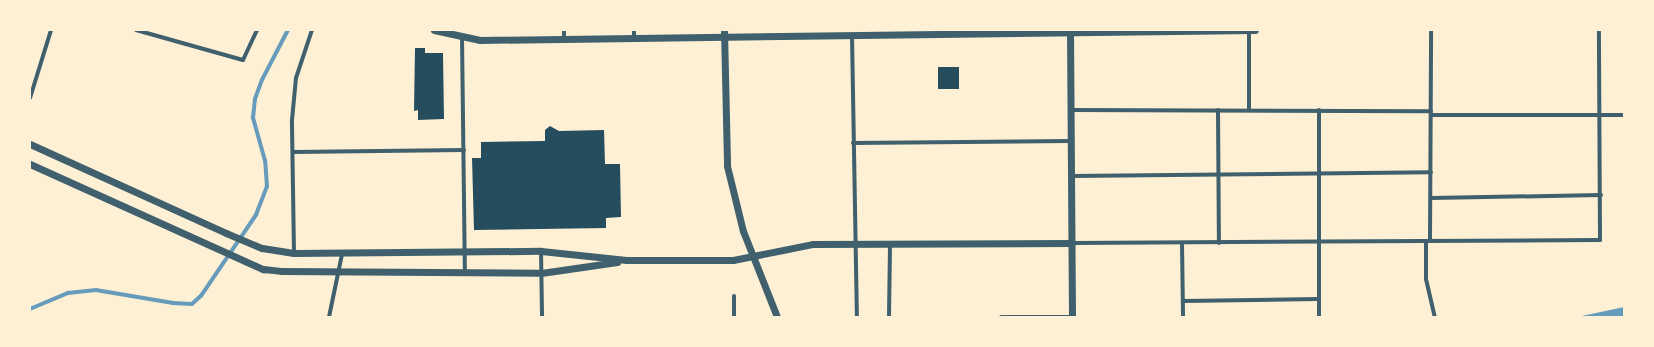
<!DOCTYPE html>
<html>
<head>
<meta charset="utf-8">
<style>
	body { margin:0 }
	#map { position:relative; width:1654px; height:347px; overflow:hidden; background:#fdf0d5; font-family:"Open Sans",sans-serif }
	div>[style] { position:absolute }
	.water>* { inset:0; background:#669bbc }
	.stream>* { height:3.5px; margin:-1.75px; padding:0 1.75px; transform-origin:1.75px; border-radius:1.75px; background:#669bbc }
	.building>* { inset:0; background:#264d5e; transform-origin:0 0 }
	.minor>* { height:4px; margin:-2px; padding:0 2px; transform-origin:2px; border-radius:2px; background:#3f606c }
	.tertiary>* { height:7px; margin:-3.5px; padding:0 3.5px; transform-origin:3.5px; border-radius:3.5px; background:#3f606c }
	span { translate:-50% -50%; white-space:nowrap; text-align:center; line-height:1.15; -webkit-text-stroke:3px #fdf0d5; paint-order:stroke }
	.frame { position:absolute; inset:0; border:31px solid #fdf0d5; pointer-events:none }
</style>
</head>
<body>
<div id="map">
	<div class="water">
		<div style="clip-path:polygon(1624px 307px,1624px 317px,1577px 317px)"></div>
	</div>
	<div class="stream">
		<div style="left:30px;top:309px;width:41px;rotate:-22.8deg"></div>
		<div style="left:68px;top:293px;width:28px;rotate:-6deg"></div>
		<div style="left:96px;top:290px;width:78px;rotate:9.6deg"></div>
		<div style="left:173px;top:303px;width:19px;rotate:3deg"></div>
		<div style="left:192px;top:304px;width:12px;rotate:-42deg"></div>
		<div style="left:201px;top:296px;width:98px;rotate:-55.8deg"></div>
		<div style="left:256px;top:215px;width:30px;rotate:-69deg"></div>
		<div style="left:267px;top:187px;width:26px;rotate:-94deg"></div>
		<div style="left:265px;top:161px;width:45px;rotate:-105.6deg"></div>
		<div style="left:253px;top:118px;width:19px;rotate:-84deg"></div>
		<div style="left:255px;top:99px;width:20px;rotate:-70deg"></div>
		<div style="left:262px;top:80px;width:56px;rotate:-62.5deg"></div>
	</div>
	<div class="building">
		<div style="clip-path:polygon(415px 48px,425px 48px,425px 53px,443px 53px,444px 119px,418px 120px,418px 110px,414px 111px)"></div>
		<div style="left:938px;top:67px;width:21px;height:22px"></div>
		<div style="clip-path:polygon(550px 126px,559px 131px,604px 130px,605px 164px,620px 164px,621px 217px,606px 218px,606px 228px,474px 230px,472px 158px,481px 158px,481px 142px,545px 141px,545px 130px)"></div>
	</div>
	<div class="minor">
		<div style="left:136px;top:30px;width:111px;rotate:15.7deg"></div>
		<div style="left:243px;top:60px;width:33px;rotate:-65deg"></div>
		<div style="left:564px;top:30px;width:9px;rotate:90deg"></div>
		<div style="left:634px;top:30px;width:9px;rotate:90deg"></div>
		<div style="left:852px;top:36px;width:281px;rotate:89deg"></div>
		<div style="left:462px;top:37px;width:235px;rotate:89.3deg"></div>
		<div style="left:30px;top:98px;width:71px;rotate:-72.8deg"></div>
		<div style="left:1071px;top:110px;width:360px;rotate:0.2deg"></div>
		<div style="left:1218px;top:110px;width:133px;rotate:89.6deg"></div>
		<div style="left:1249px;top:110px;width:80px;rotate:-90deg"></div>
		<div style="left:1319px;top:110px;width:207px;rotate:90deg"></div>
		<div style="left:1431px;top:115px;width:193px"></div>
		<div style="left:853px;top:143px;width:218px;rotate:-0.5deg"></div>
		<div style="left:293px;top:152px;width:171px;rotate:-0.7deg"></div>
		<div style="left:1071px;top:176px;width:360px;rotate:-0.6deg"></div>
		<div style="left:1431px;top:198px;width:170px;rotate:-1deg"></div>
		<div style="left:1426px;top:241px;width:38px;rotate:90deg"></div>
		<div style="left:1426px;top:279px;width:39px;rotate:77deg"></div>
		<div style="left:1430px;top:241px;width:211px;rotate:-89.7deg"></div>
		<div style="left:1072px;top:243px;width:528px;rotate:-0.33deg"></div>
		<div style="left:1600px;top:240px;width:210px;rotate:-90.3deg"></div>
		<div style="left:1182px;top:243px;width:74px;rotate:89.2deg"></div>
		<div style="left:541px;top:251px;width:66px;rotate:89.1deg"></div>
		<div style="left:294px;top:253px;width:133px;rotate:-90.9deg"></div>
		<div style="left:292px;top:120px;width:42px;rotate:-84.6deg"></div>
		<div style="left:296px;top:78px;width:51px;rotate:-71.6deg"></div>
		<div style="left:734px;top:296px;width:21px;rotate:90deg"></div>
		<div style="left:1183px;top:301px;width:136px;rotate:-0.8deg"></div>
		<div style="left:329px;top:317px;width:64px;rotate:-78.3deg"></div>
		<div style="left:889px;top:317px;width:74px;rotate:-89.2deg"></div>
		<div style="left:1001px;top:317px;width:71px"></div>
	</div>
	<div class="tertiary">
		<div style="left:434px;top:30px;width:47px;rotate:12.3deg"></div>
		<div style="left:480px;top:40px;width:775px;rotate:-0.74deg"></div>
		<div style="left:724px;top:30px;width:136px;rotate:88.7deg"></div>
		<div style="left:727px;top:166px;width:67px;rotate:76.2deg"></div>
		<div style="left:743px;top:231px;width:92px;rotate:68.4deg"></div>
		<div style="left:1070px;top:30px;width:287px;rotate:89.6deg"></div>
		<div style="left:30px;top:144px;width:215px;rotate:24.4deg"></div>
		<div style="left:226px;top:233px;width:39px;rotate:23deg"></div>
		<div style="left:262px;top:248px;width:32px;rotate:9deg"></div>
		<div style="left:294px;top:253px;width:247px;rotate:-0.5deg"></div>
		<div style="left:541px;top:251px;width:86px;rotate:6deg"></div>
		<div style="left:627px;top:260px;width:106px"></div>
		<div style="left:733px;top:260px;width:82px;rotate:-11.3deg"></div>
		<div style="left:813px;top:244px;width:259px;rotate:-0.2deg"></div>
		<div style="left:30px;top:164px;width:256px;rotate:24.3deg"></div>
		<div style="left:263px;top:269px;width:18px;rotate:6deg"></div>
		<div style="left:281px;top:271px;width:260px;rotate:0.4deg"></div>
		<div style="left:541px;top:273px;width:77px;rotate:-8.2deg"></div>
	</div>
	<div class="frame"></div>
</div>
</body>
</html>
